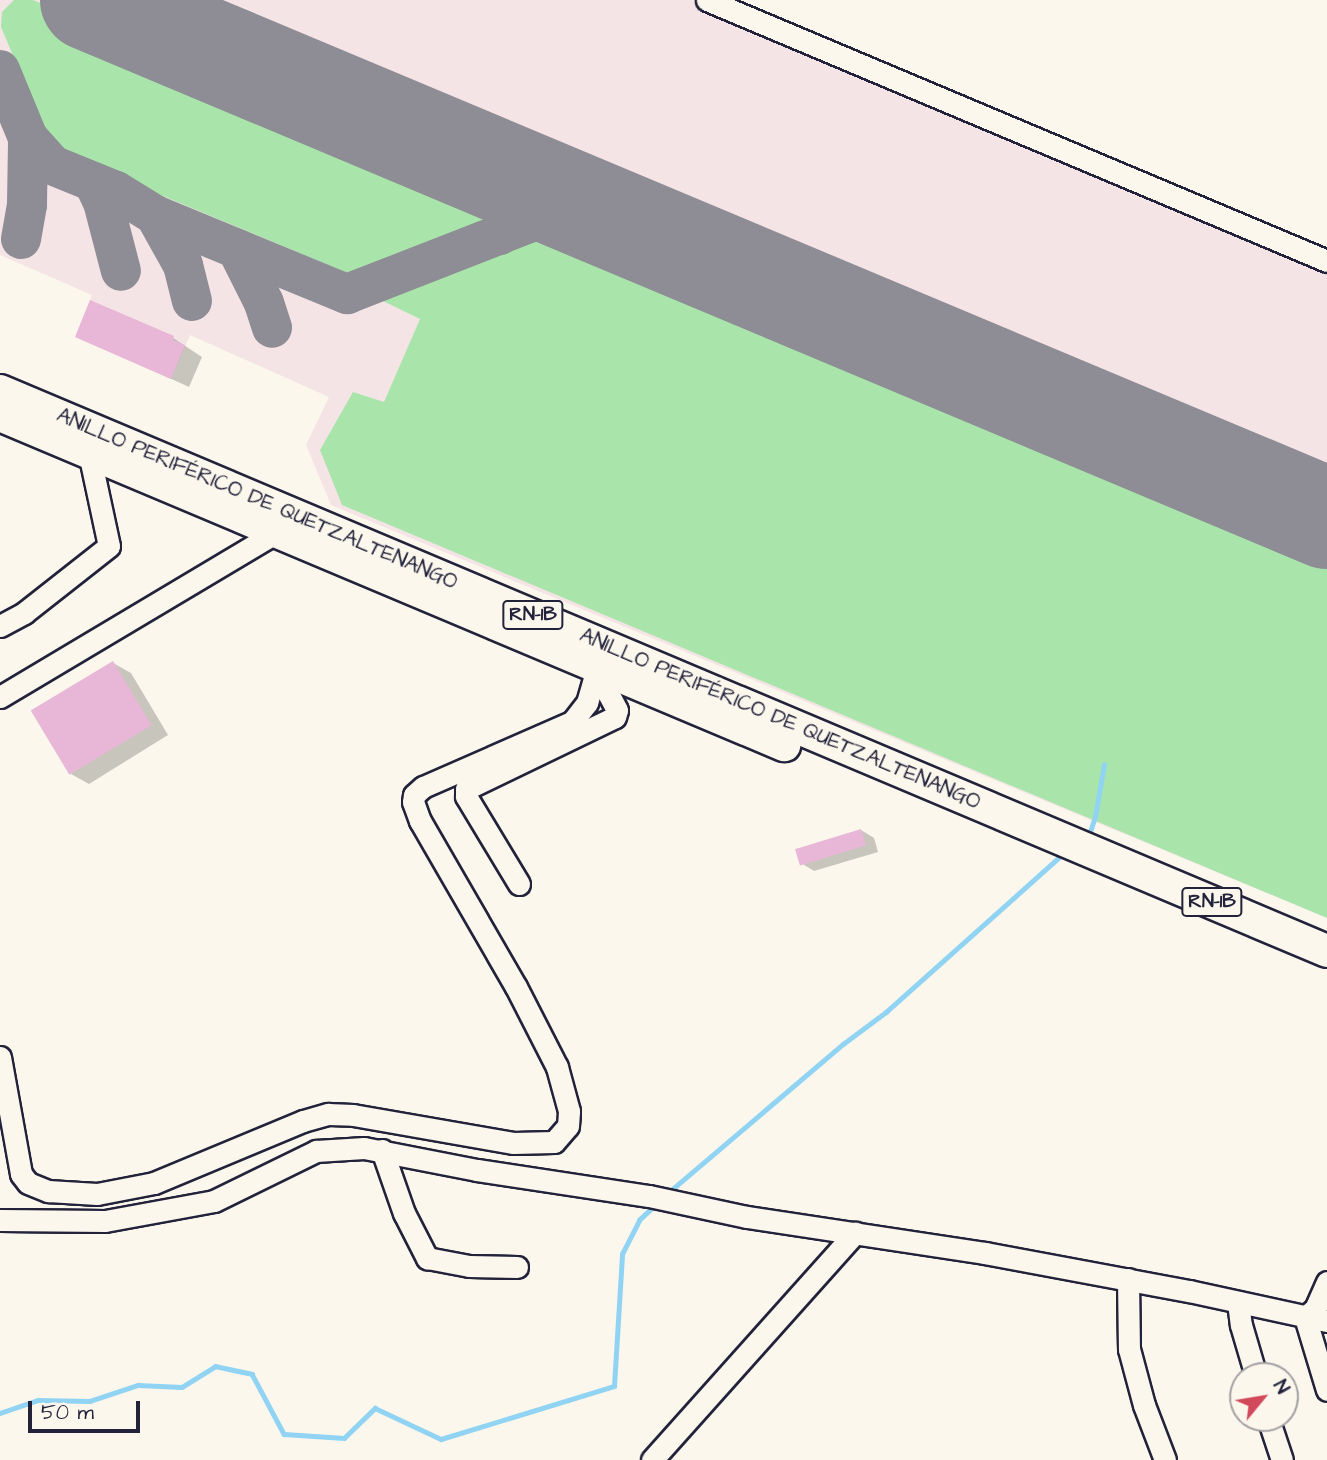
<!DOCTYPE html>
<html>
<head>
<meta charset="utf-8">
<style>
	body { margin:0 }
	#map { position:relative; width:1327px; height:1460px; overflow:hidden; background:#fbf7ec; font-family:"Architects Daughter",sans-serif }
	div>[style] { position:absolute }
	.built>* { inset:0; background:#f5e4e6 }
	.green>* { inset:0; background:#a9e5ab }
	.shadow>* { inset:0; background:#0003 }
	.stream>* { height:4.5px; margin:-2.25px; padding:0 2.25px; transform-origin:2.25px; border-radius:2.25px; background:#91d3f3 }
	.taxiway>* { height:40px; margin:-20px; padding:0 20px; transform-origin:20px; border-radius:20px; background:#8e8c94 }
	.runway>* { height:102px; margin:-51px; padding:0 51px; transform-origin:51px; border-radius:51px; background:#8e8c94 }
	.building>* { inset:0; background:#e8b7d8; transform-origin:0 0 }
	.roads { filter:drop-shadow(2px 0 #22223b) drop-shadow(-2px 0 #22223b) drop-shadow(0 2px #22223b) drop-shadow(0 -2px #22223b) }
	.minor>* { height:21px; margin:-10.5px; padding:0 10.5px; transform-origin:10.5px; border-radius:10.5px; background:#fbf7ec }
	.highway>* { height:32px; margin:-16px; padding:0 16px; transform-origin:16px; border-radius:16px; background:#fbf7ec }
	span { translate:-50% -50%; white-space:nowrap; text-align:center; line-height:1.15; -webkit-text-stroke:5px #fbf7ec; paint-order:stroke }
	.shield-label span { padding:2px 5px; background:#fbf7ec; border:2px solid; border-radius:5px; -webkit-text-stroke-width:0 }
	.shield-label { font-size:19px; color:#22223b; font-weight:700 }
	.street-label { font-size:21px; color:#22223b }
	.north { position:absolute; left:1229px; top:1362px; width:70px; height:70px; box-sizing:border-box; background:#fbf7ec; border:2px solid #a4a2a5; border-radius:50%; rotate:60deg; font-size:19px; font-weight:700; line-height:28px; text-align:center; color:#22223b }
	.north::after { content:''; display:block; margin:auto; width:24px; height:32px; background:#d1495b; clip-path:polygon(50% 0,100% 100%,50% 72%,0 100%) }
	.scale { position:absolute; left:28px; top:1401px; width:112px; height:32px; box-sizing:border-box; border:4px solid #22223b; border-top:0; padding-left:9px; font-size:21px; line-height:24px; white-space:nowrap; color:#22223b; -webkit-text-stroke:5px #fbf7ec; paint-order:stroke }
</style>
</head>
<body>
<div id="map">
	<div class="built">
		<div style="clip-path:polygon(0 0,695px 0,1327px 267px,1327px 918px,331px 505px,306px 445px,329px 397px,190px 335px,171px 379px,75px 337px,92px 295px,0 255px)"></div>
	</div>
	<div class="green">
		<div style="clip-path:polygon(14px 0,33px 0,479px 188px,489px 199px,491px 214px,479px 228px,381px 269px,357px 274px,345px 272px,67px 156px,57px 148px,41px 122px,1px 27px,2px 12px)"></div>
		<div style="clip-path:polygon(564px 227px,598px 237px,1327px 544px,1327px 918px,342px 505px,320px 450px,353px 392px,384px 402px,420px 319px,383px 301px,541px 233px)"></div>
	</div>
	<div class="shadow">
		<div style="clip-path:polygon(77px 336px,173px 338px,202px 357px,189px 387px)"></div>
		<div style="clip-path:polygon(113px 663px,131px 673px,168px 735px,89px 784px,71px 774px)"></div>
		<div style="clip-path:polygon(861px 830px,874px 838px,878px 852px,814px 871px,801px 863px)"></div>
	</div>
	<div class="stream">
		<div style="left:1084px;top:837px;width:8px;rotate:-40deg"></div>
		<div style="left:1090px;top:832px;width:16px;rotate:-72deg"></div>
		<div style="left:1095px;top:817px;width:53px;rotate:-80.2deg"></div>
		<div style="left:669px;top:1192px;width:228px;rotate:-40.4deg"></div>
		<div style="left:843px;top:1044px;width:54px;rotate:-36.7deg"></div>
		<div style="left:886px;top:1012px;width:237px;rotate:-41.8deg"></div>
		<div style="left:0;top:1413px;width:40px;rotate:-18.9deg"></div>
		<div style="left:38px;top:1400px;width:52px;rotate:1.1deg"></div>
		<div style="left:90px;top:1401px;width:51px;rotate:-18.4deg"></div>
		<div style="left:138px;top:1385px;width:44px;rotate:2.6deg"></div>
		<div style="left:182px;top:1387px;width:39px;rotate:-32deg"></div>
		<div style="left:215px;top:1366px;width:38px;rotate:12deg"></div>
		<div style="left:252px;top:1374px;width:68px;rotate:61.9deg"></div>
		<div style="left:284px;top:1434px;width:60px;rotate:3.8deg"></div>
		<div style="left:344px;top:1438px;width:43px;rotate:-44.1deg"></div>
		<div style="left:375px;top:1408px;width:73px;rotate:25.2deg"></div>
		<div style="left:441px;top:1439px;width:181px;rotate:-17deg"></div>
		<div style="left:614px;top:1386px;width:132px;rotate:-86.5deg"></div>
		<div style="left:622px;top:1254px;width:38px;rotate:-63deg"></div>
		<div style="left:639px;top:1220px;width:22px;rotate:-43deg"></div>
	</div>
	<div class="taxiway">
		<div style="left:0;top:70px;width:74px;rotate:67.6deg"></div>
		<div style="left:28px;top:138px;width:36px;rotate:48deg"></div>
		<div style="left:52px;top:165px;width:69px;rotate:22.1deg"></div>
		<div style="left:116px;top:191px;width:46px;rotate:31.6deg"></div>
		<div style="left:155px;top:215px;width:208px;rotate:22.4deg"></div>
		<div style="left:347px;top:294px;width:195px;rotate:-21.3deg"></div>
		<div style="left:529px;top:223px;width:29px;rotate:-16deg"></div>
		<div style="left:557px;top:215px;width:44px;rotate:2.6deg"></div>
		<div style="left:601px;top:217px;width:46px;rotate:18.8deg"></div>
		<div style="left:480px;top:164px;width:27px;rotate:31deg"></div>
		<div style="left:503px;top:178px;width:25px;rotate:56deg"></div>
		<div style="left:517px;top:199px;width:19px;rotate:90deg"></div>
		<div style="left:517px;top:218px;width:24px;rotate:135deg"></div>
		<div style="left:94px;top:183px;width:21px;rotate:65deg"></div>
		<div style="left:103px;top:202px;width:71px;rotate:75.4deg"></div>
		<div style="left:155px;top:215px;width:57px;rotate:60.8deg"></div>
		<div style="left:183px;top:265px;width:37px;rotate:76deg"></div>
		<div style="left:21px;top:239px;width:35px;rotate:-80deg"></div>
		<div style="left:27px;top:205px;width:67px;rotate:-89.1deg"></div>
		<div style="left:237px;top:249px;width:60px;rotate:63.4deg"></div>
		<div style="left:264px;top:303px;width:26px;rotate:72deg"></div>
	</div>
	<div class="runway">
		<div style="left:91px;top:0;width:1340px;rotate:22.74deg"></div>
	</div>
	<div class="building">
		<div style="clip-path:polygon(90px 300px,174px 336px,173px 340px,185px 345px,171px 379px,75px 337px)"></div>
		<div style="left:113px;top:661px;width:75px;height:96px;rotate:59deg"></div>
		<div style="left:861px;top:829px;width:17px;height:69px;rotate:73deg"></div>
	</div>
	<div class="roads">
		<div class="minor">
			<div style="left:707px;top:0;width:673px;rotate:22.83deg"></div>
			<div style="left:0;top:626px;width:27px;rotate:-28deg"></div>
			<div style="left:24px;top:613px;width:108px;rotate:-38.2deg"></div>
			<div style="left:109px;top:546px;width:95px;rotate:-102.1deg"></div>
			<div style="left:0;top:697px;width:322px;rotate:-30.8deg"></div>
			<div style="left:519px;top:884px;width:103px;rotate:-121.1deg"></div>
			<div style="left:466px;top:796px;width:7px;rotate:-90deg"></div>
			<div style="left:466px;top:789px;width:165px;rotate:-25.8deg"></div>
			<div style="left:615px;top:717px;width:7px;rotate:-74deg"></div>
			<div style="left:617px;top:710px;width:21px;rotate:-118deg"></div>
			<div style="left:607px;top:691px;width:18px;rotate:-71deg"></div>
			<div style="left:0;top:1057px;width:119px;rotate:79.8deg"></div>
			<div style="left:21px;top:1174px;width:11px;rotate:52deg"></div>
			<div style="left:28px;top:1183px;width:22px;rotate:22deg"></div>
			<div style="left:48px;top:1191px;width:49px;rotate:3.5deg"></div>
			<div style="left:97px;top:1194px;width:58px;rotate:-10.9deg"></div>
			<div style="left:154px;top:1183px;width:161px;rotate:-22.6deg"></div>
			<div style="left:303px;top:1121px;width:26px;rotate:-16deg"></div>
			<div style="left:328px;top:1114px;width:25px;rotate:2deg"></div>
			<div style="left:353px;top:1115px;width:162px;rotate:9.9deg"></div>
			<div style="left:513px;top:1143px;width:41px;rotate:-1.4deg"></div>
			<div style="left:554px;top:1142px;width:21px;rotate:-49deg"></div>
			<div style="left:568px;top:1126px;width:15px;rotate:-86deg"></div>
			<div style="left:569px;top:1111px;width:46px;rotate:-105.3deg"></div>
			<div style="left:557px;top:1067px;width:90px;rotate:-117.1deg"></div>
			<div style="left:516px;top:987px;width:192px;rotate:-120deg"></div>
			<div style="left:420px;top:821px;width:20px;rotate:-110deg"></div>
			<div style="left:413px;top:802px;width:7px;rotate:-82deg"></div>
			<div style="left:414px;top:795px;width:12px;rotate:-42deg"></div>
			<div style="left:423px;top:787px;width:163px;rotate:-23.6deg"></div>
			<div style="left:572px;top:722px;width:24px;rotate:-52deg"></div>
			<div style="left:587px;top:703px;width:37px;rotate:-74deg"></div>
			<div style="left:382px;top:1150px;width:67px;rotate:70.8deg"></div>
			<div style="left:404px;top:1213px;width:51px;rotate:62.9deg"></div>
			<div style="left:427px;top:1258px;width:43px;rotate:10.8deg"></div>
			<div style="left:469px;top:1266px;width:48px;rotate:1.2deg"></div>
			<div style="left:0;top:1220px;width:105px;rotate:0.5deg"></div>
			<div style="left:105px;top:1221px;width:111px;rotate:-10.4deg"></div>
			<div style="left:214px;top:1201px;width:114px;rotate:-26.1deg"></div>
			<div style="left:316px;top:1151px;width:48px;rotate:-3.6deg"></div>
			<div style="left:364px;top:1148px;width:115px;rotate:11deg"></div>
			<div style="left:477px;top:1170px;width:174px;rotate:8.6deg"></div>
			<div style="left:649px;top:1196px;width:100px;rotate:12.1deg"></div>
			<div style="left:747px;top:1217px;width:241px;rotate:8.6deg"></div>
			<div style="left:985px;top:1253px;width:208px;rotate:10.6deg"></div>
			<div style="left:1189px;top:1291px;width:141px;rotate:12.3deg"></div>
			<div style="left:1128px;top:1279px;width:70px;rotate:89.2deg"></div>
			<div style="left:1129px;top:1349px;width:58px;rotate:75deg"></div>
			<div style="left:1144px;top:1405px;width:59px;rotate:69.1deg"></div>
			<div style="left:1327px;top:1282px;width:30px;rotate:114deg"></div>
			<div style="left:1315px;top:1309px;width:13px;rotate:141deg"></div>
			<div style="left:1305px;top:1317px;width:76px;rotate:73.2deg"></div>
			<div style="left:1238px;top:1302px;width:23px;rotate:83deg"></div>
			<div style="left:1241px;top:1325px;width:53px;rotate:73.6deg"></div>
			<div style="left:1268px;top:1418px;width:44px;rotate:71.6deg"></div>
			<div style="left:652px;top:1460px;width:305px;rotate:-48.2deg"></div>
		</div>
		<div class="highway">
			<div style="left:0;top:391px;width:1440px;rotate:22.88deg"></div>
			<div style="left:0;top:415px;width:851px;rotate:22.83deg"></div>
		</div>
	</div>
	<div class="shield-label">
		<span style="left:533px;top:615px">RN-1B</span>
		<span style="left:1212px;top:902px">RN-1B</span>
	</div>
	<div class="street-label">
		<span style="left:257px;top:499px;rotate:23deg">ANILLO PERIFÉRICO DE QUETZALTENANGO</span>
		<span style="left:780px;top:719px;rotate:23deg">ANILLO PERIFÉRICO DE QUETZALTENANGO</span>
	</div>
	<div class="north">N</div>
	<div class="scale">50 m</div>
</div>
</body>
</html>
